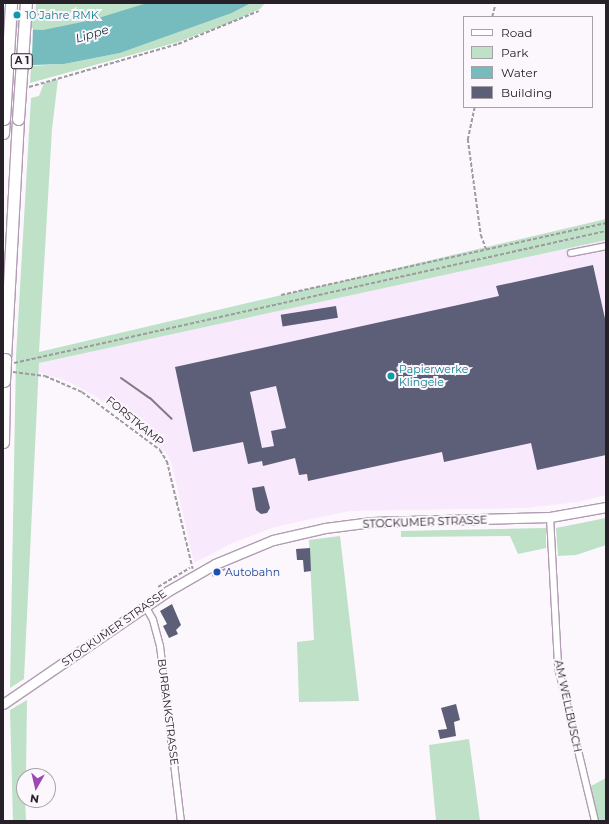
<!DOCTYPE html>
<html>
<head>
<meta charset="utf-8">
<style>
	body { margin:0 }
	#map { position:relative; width:609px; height:824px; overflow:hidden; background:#fcf7fd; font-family:Montserrat,sans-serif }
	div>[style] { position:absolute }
	.commercial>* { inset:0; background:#f9e9fc }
	.green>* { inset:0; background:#bee1c7 }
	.water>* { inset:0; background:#76bcbf }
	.pier>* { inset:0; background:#fcf7fd; transform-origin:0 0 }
	.building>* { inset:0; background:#5d5f79; transform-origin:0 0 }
	.path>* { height:1.5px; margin-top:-0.75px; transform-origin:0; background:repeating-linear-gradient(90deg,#9f99a0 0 4px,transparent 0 6px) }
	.roads { filter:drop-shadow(1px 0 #b19cb4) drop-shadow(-1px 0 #b19cb4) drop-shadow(0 1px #b19cb4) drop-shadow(0 -1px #b19cb4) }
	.street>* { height:6px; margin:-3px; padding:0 3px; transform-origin:3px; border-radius:3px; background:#fff }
	.secondary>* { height:9px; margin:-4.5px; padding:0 4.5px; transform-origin:4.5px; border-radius:4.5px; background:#fff }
	.highway>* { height:11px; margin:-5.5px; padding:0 5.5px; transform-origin:5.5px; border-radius:5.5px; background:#fff }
	.rail>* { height:2px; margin:-1px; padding:0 1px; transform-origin:1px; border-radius:1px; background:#817a82 }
	.bridges { filter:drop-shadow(1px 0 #b19cb4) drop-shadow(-1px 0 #b19cb4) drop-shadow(0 1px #b19cb4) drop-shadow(0 -1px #b19cb4) }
	.highway-bridge>* { height:11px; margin:-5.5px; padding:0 5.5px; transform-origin:5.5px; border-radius:5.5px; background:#fff }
	.dots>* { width:11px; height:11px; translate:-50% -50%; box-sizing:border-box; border:2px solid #fcf7fd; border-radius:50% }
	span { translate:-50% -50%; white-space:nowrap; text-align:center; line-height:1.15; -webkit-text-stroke:4px #fcf7fd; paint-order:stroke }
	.shield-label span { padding:1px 3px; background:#fcf7fd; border:1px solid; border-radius:3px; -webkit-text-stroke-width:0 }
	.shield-label { font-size:10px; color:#282029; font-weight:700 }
	.culture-label { font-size:11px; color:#0d838f }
	.left { translate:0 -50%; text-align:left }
	.street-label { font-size:11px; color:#282029 }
	.transit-label { font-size:11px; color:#164399 }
	.water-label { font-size:12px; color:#0f3234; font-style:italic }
	.frame { position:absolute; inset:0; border:4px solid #282029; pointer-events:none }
	.legend { position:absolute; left:463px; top:16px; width:130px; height:92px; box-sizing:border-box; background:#fcf7fd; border:1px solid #a7a1a8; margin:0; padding:5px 7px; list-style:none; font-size:12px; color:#282029 }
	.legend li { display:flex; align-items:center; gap:8px; height:20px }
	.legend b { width:20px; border:1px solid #a7a1a8 }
	.north { position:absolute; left:16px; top:768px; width:40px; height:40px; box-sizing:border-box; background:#fcf7fd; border:1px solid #a7a1a8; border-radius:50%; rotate:188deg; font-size:11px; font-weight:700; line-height:16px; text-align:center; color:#282029 }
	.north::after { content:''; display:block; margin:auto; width:14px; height:18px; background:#9c48b7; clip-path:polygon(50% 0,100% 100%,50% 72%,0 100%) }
</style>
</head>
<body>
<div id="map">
	<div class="commercial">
		<div style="clip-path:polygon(606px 240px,606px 495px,578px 502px,526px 508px,349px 511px,275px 527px,232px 543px,194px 563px,173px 469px,167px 453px,95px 396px,67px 381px,38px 372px,39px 363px)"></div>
	</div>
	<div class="green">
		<div style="clip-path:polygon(3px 3px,3px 18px,35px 17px,36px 3px,207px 3px,3px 47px)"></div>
		<div style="clip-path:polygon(251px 3px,265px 3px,260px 9px,234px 21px,178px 42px,30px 83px,31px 66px,64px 64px,120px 53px,232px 13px)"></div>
		<div style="clip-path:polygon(58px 79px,52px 129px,39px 352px,606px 219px,606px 240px,39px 363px,24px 679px,10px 688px,16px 357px,31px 98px,39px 96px,44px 83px)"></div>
		<div style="clip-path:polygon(606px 518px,606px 545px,576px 555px,558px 556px,556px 528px)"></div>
		<div style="clip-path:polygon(546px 528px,546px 548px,518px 554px,510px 536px,401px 537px,401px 531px)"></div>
		<div style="clip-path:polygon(340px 536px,359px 701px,299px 702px,297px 642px,314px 640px,309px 540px)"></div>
		<div style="clip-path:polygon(27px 700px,26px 776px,24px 776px,26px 821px,13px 821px,10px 710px)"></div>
		<div style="clip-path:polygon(469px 739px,480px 821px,436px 821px,429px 745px)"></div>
		<div style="clip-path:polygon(606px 778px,606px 821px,598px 821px,589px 787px)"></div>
	</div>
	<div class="water">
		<div style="clip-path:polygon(147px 3px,251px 3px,232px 13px,120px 53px,64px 64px,3px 66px,3px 29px,43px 30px,92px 20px)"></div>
	</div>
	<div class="pier">
		<div style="left:3px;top:27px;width:30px;height:41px;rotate:2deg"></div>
	</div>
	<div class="building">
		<div style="clip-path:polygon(evenodd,593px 265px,606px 323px,606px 455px,537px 470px,531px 443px,444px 462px,442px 452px,308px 481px,307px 474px,299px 475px,295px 458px,263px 466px,262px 461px,248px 464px,243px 442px,193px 452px,175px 367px,499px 296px,496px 286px,593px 265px,276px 386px,286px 428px,271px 431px,274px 446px,262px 448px,250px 392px,276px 386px)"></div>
		<div style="left:336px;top:306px;width:12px;height:56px;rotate:81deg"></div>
		<div style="clip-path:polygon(264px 486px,270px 508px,267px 513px,261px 514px,256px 510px,252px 488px)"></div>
		<div style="clip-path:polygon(310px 548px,311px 571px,304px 572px,303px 560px,297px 560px,296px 549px)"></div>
		<div style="clip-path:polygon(172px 604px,181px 625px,176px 630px,178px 634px,169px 638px,163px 626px,167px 624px,160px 611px)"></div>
		<div style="clip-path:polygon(456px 704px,460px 720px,454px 722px,456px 736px,440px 739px,438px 730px,447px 729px,441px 708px)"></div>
	</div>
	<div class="path">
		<div style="left:35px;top:14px;width:6px"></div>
		<div style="left:492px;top:17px;width:12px;rotate:-76deg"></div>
		<div style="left:29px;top:87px;width:155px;rotate:-16.1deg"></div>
		<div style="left:178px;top:44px;width:87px;rotate:-22.2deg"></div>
		<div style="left:475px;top:107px;width:33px;rotate:102deg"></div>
		<div style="left:468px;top:139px;width:97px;rotate:82.3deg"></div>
		<div style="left:481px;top:235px;width:15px;rotate:70deg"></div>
		<div style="left:281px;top:295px;width:333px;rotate:-12.5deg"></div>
		<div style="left:14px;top:363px;width:607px;rotate:-12.57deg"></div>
		<div style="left:13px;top:372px;width:32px;rotate:7deg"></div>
		<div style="left:45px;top:376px;width:40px;rotate:23.4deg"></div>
		<div style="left:82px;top:392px;width:97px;rotate:36.6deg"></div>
		<div style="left:160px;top:450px;width:13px;rotate:58deg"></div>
		<div style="left:167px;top:461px;width:111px;rotate:76.5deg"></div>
		<div style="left:212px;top:576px;width:15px;rotate:-28deg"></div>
		<div style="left:158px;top:587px;width:37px;rotate:-31deg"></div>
	</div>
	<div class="roads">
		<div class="street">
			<div style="left:571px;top:253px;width:36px;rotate:-11deg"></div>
			<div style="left:550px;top:517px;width:150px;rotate:86.9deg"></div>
			<div style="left:558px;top:667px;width:158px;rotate:76.5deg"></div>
			<div style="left:145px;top:606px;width:16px;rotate:60deg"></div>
			<div style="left:153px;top:620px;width:27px;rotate:75deg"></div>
			<div style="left:160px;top:646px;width:176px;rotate:83.2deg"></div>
		</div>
		<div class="secondary">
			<div style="left:3px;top:704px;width:200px;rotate:-34.4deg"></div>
			<div style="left:168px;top:591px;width:54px;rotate:-29.9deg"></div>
			<div style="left:215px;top:564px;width:63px;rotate:-22.5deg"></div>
			<div style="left:273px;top:540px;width:53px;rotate:-13deg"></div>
			<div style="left:325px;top:528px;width:47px;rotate:-7.3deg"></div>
			<div style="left:372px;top:522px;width:178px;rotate:-1.6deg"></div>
			<div style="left:550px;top:517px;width:57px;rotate:-10.1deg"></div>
		</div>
		<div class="highway">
			<div style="left:3px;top:133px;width:14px;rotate:-86deg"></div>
			<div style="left:5px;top:359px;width:240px;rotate:-86.9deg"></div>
			<div style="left:3px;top:442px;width:61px;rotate:-89.1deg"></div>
		</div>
	</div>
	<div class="rail">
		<div style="left:121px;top:378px;width:35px;rotate:35deg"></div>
		<div style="left:150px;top:398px;width:30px;rotate:44deg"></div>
	</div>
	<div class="bridges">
		<div class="highway-bridge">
			<div style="left:4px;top:119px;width:116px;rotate:-86.5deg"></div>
			<div style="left:18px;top:119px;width:116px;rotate:-86.1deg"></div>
			<div style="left:4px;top:381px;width:22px;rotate:-87deg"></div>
		</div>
	</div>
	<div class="dots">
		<div style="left:17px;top:15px;background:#0f9aa8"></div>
		<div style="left:391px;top:376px;background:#0f9aa8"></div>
		<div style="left:217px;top:572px;background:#1a4fb4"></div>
	</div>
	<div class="shield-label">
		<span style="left:22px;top:61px">A 1</span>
	</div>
	<div class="culture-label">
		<span class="left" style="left:25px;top:15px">10 Jahre RMK</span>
		<span class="left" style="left:399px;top:376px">Papierwerke<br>Klingele</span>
	</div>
	<div class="street-label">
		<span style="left:135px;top:421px;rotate:39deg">FORSTKAMP</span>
		<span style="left:425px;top:522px;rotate:-2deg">STOCKUMER STRASSE</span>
		<span style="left:114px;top:628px;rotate:-35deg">STOCKUMER STRASSE</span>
		<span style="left:568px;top:706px;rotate:78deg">AM WELLBUSCH</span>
		<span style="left:168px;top:712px;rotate:83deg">BURBANKSTRASSE</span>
	</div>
	<div class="transit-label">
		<span class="left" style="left:225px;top:572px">Autobahn</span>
	</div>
	<div class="water-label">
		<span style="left:92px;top:34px;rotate:-17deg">Lippe</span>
	</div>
	<div class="frame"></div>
	<ul class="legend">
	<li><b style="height:5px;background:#fff"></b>Road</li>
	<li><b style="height:11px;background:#bee1c7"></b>Park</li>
	<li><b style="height:11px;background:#76bcbf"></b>Water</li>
	<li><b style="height:11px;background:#5d5f79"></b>Building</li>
	</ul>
	<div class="north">N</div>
</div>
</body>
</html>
